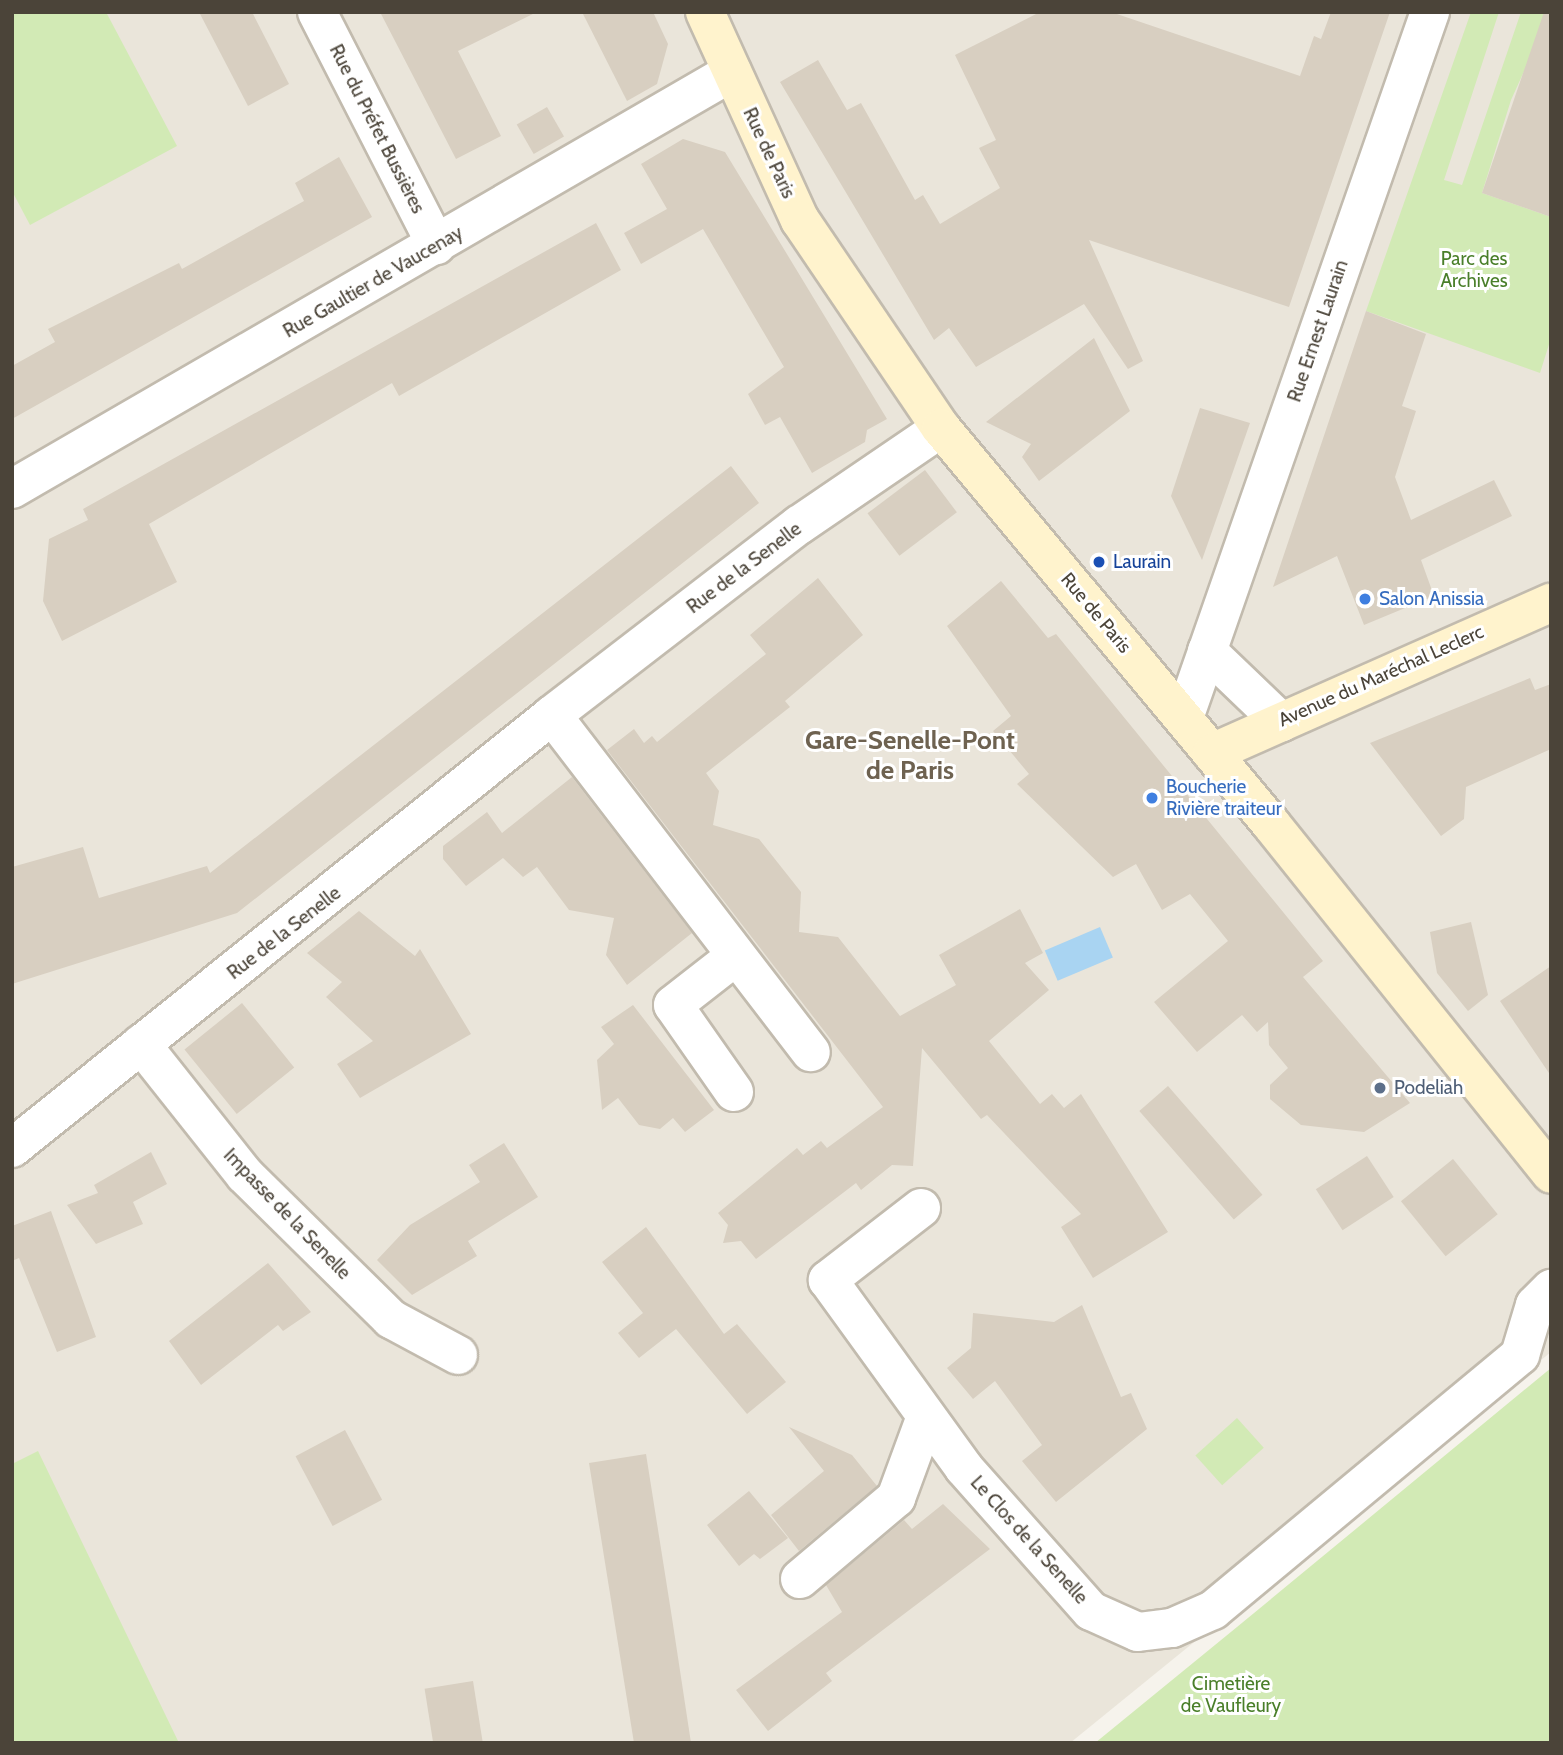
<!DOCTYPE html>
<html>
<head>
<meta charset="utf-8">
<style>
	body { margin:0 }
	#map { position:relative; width:1563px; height:1755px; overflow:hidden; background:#f6f3ec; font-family:Cabin,sans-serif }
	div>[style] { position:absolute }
	.residential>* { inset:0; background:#eae5da }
	.green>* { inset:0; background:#d2eab5; transform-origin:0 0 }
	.water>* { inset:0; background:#a9d4f2; transform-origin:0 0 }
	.building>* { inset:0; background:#d8cfc1; transform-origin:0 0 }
	.roads { filter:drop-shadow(2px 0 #c2bbae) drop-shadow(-2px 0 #c2bbae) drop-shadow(0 2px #c2bbae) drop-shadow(0 -2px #c2bbae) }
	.street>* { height:38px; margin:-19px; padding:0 19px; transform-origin:19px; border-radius:19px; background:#fff }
	.secondary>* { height:38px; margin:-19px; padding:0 19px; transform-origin:19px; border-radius:19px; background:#fff3cd }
	.dots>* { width:19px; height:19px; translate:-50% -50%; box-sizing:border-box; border:4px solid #fff; border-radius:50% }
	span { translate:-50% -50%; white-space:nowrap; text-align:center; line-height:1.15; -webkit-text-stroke:6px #fff; paint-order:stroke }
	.street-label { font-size:19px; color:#4b4439 }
	.park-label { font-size:19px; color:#4a7f2a }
	.transit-label { font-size:19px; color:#164399 }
	.left { translate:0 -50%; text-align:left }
	.shop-label { font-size:19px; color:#366cbe }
	.service-label { font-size:19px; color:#4e5e75 }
	.district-label { font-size:26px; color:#6e6250; font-weight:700 }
	.frame { position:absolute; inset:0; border:14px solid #4b4439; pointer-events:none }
</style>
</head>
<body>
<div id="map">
	<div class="residential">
		<div style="clip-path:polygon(12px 12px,1551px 12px,1551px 1352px,1070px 1743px,12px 1743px)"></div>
	</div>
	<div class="green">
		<div style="clip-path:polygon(12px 12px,106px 12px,177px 146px,30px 225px,12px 191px)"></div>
		<div style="clip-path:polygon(1471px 12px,1499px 12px,1444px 180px,1462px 185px,1521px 12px,1551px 12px,1511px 100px,1482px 193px,1551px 217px,1551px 338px,1540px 373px,1366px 311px)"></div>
		<div style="clip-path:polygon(1551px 1368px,1551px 1743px,1095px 1743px,1237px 1627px)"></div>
		<div style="left:1237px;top:1418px;width:40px;height:56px;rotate:48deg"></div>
		<div style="clip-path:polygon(38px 1451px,179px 1743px,12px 1743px,12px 1464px)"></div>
	</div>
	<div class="water">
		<div style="left:1100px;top:927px;width:33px;height:60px;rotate:67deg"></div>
	</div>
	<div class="building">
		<div style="clip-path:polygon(199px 12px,252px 12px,289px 84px,248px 106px)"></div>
		<div style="clip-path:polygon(380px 12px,537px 12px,458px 51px,501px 136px,456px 159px)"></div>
		<div style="clip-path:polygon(582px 12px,653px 12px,668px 44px,657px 84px,627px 101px)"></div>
		<div style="clip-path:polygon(1040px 12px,1111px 12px,1300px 76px,1314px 36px,1321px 39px,1331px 12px,1390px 12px,1289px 307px,1089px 240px,1143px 361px,1128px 369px,1084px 304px,976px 367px,949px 328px,934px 340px,780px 82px,818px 60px,847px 110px,861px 103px,915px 200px,923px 195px,940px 224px,1000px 188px,979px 148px,996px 140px,955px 55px)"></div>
		<div style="clip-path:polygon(1544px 12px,1551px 12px,1551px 217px,1482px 193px)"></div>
		<div style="left:547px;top:107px;width:34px;height:35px;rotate:60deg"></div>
		<div style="clip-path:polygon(683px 139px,725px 152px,887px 419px,867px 430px,865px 442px,812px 473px,780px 417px,765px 425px,748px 394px,784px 367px,703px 229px,641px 264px,624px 233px,667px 209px,641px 164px)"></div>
		<div style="clip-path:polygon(339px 157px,372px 217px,12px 419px,12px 366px,55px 342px,48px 329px,179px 263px,182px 269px,304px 201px,295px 183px)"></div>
		<div style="clip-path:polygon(596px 223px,621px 270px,399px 396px,392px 383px,149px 524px,177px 582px,62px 641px,43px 601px,49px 539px,88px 520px,83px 509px)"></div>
		<div style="clip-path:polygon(1366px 311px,1426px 334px,1402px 406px,1416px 411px,1395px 477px,1411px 520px,1494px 480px,1512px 516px,1421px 560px,1434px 596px,1364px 625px,1337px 556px,1273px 587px)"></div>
		<div style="clip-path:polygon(1094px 338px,1130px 411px,1039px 481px,1022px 457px,1031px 444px,986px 422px)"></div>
		<div style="clip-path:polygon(1200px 408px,1250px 423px,1202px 560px,1171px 496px)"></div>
		<div style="clip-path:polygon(731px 466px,759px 503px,237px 913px,12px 984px,12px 867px,83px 847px,99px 898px,207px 866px,210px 873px)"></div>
		<div style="left:925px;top:470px;width:53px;height:72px;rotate:53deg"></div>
		<div style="clip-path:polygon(818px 578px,863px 635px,785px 701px,790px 707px,706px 773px,719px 791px,713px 825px,759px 839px,801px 892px,799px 932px,838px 937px,900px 1016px,956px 985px,939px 955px,1020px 909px,1043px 953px,1025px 963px,1049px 990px,989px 1041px,1040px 1104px,1052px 1094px,1064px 1108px,1081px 1094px,1168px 1232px,1093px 1278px,1061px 1227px,1081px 1214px,987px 1115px,981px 1119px,922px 1048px,913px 1166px,892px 1165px,861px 1190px,856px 1183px,756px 1259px,741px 1241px,723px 1243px,728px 1225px,718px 1213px,797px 1148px,803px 1155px,821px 1141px,827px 1148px,883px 1107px,607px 750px,634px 729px,644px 743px,652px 736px,657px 742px,766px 654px,750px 635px)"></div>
		<div style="clip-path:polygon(1001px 581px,1048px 638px,1056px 634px,1323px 961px,1303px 977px,1410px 1103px,1364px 1132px,1301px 1125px,1270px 1099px,1270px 1085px,1288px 1068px,1269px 1045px,1268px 1022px,1257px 1032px,1242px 1015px,1197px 1052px,1154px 1002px,1228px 941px,1190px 894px,1162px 910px,1136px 864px,1113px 877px,1017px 784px,1029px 774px,993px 731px,1011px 716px,947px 626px)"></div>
		<div style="clip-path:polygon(1530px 678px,1535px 690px,1551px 684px,1551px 749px,1466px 787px,1464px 819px,1441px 836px,1370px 743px)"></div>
		<div style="clip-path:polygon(572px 777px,692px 933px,627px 985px,606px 955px,614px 918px,569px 910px,537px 867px,523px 877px,503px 858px,466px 886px,443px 859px,443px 846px,487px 812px,502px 833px)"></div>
		<div style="clip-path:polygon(359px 911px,415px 956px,420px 949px,471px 1034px,360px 1098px,337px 1064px,373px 1041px,326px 997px,342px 982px,307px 953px)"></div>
		<div style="clip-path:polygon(1471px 922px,1488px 995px,1468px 1011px,1437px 973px,1430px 932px)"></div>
		<div style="clip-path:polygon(1551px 966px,1551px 1076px,1500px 1001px)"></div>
		<div style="left:242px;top:1003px;width:83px;height:74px;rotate:51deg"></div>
		<div style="clip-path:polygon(633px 1005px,714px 1110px,685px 1132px,673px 1118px,660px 1129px,639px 1125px,618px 1098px,602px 1110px,597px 1060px,614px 1044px,601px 1027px)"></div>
		<div style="left:1168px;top:1086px;width:144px;height:38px;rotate:49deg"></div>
		<div style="clip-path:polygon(504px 1143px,538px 1197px,468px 1241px,477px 1256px,412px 1295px,377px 1260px,410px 1225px,480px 1182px,469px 1165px)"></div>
		<div style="clip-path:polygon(151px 1152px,167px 1184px,133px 1202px,143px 1224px,96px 1244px,67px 1205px,98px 1193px,94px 1185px)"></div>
		<div style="left:1367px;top:1156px;width:49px;height:61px;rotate:57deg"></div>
		<div style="left:1453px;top:1159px;width:71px;height:67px;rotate:51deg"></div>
		<div style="clip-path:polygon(51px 1211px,96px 1337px,57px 1352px,19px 1258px,12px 1261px,12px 1226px)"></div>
		<div style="clip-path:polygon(646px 1227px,724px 1334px,737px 1324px,786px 1382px,747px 1414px,676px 1329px,639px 1358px,618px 1333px,643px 1313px,602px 1262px)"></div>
		<div style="clip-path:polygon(268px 1263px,311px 1312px,283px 1331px,278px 1325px,201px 1385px,169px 1341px)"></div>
		<div style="clip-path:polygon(1082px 1305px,1121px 1397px,1131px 1393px,1147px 1429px,1056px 1502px,1022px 1461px,1042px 1445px,995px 1381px,973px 1399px,947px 1368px,971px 1348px,973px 1313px,1054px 1322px)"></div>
		<div style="clip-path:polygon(789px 1427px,852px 1455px,877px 1486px,799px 1551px,771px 1515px,824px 1471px)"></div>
		<div style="left:345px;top:1430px;width:79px;height:56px;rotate:62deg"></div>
		<div style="clip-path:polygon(646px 1454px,672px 1618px,691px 1743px,634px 1743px,589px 1463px)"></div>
		<div style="clip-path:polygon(749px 1491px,788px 1538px,760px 1559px,754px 1554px,739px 1566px,707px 1525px)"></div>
		<div style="clip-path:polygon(943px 1504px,990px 1549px,826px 1673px,832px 1681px,768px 1731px,736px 1690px,842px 1612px,826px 1585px,904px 1520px,912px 1529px)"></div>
		<div style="left:473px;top:1681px;width:63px;height:49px;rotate:81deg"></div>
	</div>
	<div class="roads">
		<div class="street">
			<div style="left:317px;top:12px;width:262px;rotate:62.9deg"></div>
			<div style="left:12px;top:489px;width:832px;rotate:-30.08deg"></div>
			<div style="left:1207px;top:651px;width:103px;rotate:43.8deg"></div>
			<div style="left:552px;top:715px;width:425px;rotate:52.5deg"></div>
			<div style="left:1184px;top:718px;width:748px;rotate:-70.79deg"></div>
			<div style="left:141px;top:1044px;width:167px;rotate:51.6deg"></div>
			<div style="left:245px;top:1175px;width:205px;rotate:44.6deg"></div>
			<div style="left:391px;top:1319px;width:76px;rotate:28.2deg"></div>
			<div style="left:734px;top:1092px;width:106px;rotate:-125deg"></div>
			<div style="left:673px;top:1005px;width:80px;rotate:-37.9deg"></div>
			<div style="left:12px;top:1148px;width:692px;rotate:-38.72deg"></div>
			<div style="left:552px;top:715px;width:312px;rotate:-37.6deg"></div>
			<div style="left:799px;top:525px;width:172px;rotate:-34.3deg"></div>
			<div style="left:921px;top:1208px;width:118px;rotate:142.3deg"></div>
			<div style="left:828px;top:1280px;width:232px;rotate:54.1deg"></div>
			<div style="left:964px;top:1468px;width:191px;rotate:48.4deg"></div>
			<div style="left:1091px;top:1611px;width:51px;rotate:24.1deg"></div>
			<div style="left:1138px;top:1632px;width:34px;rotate:-7deg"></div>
			<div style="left:1172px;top:1628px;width:45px;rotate:-23.7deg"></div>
			<div style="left:1213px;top:1610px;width:399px;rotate:-39.7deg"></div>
			<div style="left:1520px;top:1355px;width:52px;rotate:-73.3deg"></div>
			<div style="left:1535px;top:1305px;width:23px;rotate:-45deg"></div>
			<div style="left:800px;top:1579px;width:126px;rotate:-40.2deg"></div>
			<div style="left:896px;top:1498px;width:84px;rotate:-69.8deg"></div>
		</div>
		<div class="secondary">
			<div style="left:705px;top:12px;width:229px;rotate:65.5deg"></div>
			<div style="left:800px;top:220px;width:251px;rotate:55.9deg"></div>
			<div style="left:941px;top:428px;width:515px;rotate:50.19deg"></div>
			<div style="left:1271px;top:824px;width:448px;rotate:51.3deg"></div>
			<div style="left:1212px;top:753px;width:371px;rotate:-23.9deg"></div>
		</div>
	</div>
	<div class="dots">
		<div style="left:1099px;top:562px;background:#1a4fb4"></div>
		<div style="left:1365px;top:599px;background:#3f7fe0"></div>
		<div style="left:1152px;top:798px;background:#3f7fe0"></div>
		<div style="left:1380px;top:1088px;background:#5c6f8a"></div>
	</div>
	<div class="street-label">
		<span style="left:377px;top:129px;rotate:63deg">Rue du Préfet Bussières</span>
		<span style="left:769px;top:153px;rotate:65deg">Rue de Paris</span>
		<span style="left:373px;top:282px;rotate:-30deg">Rue Gaultier de Vaucenay</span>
		<span style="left:1318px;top:331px;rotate:-71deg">Rue Ernest Laurain</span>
		<span style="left:744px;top:568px;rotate:-37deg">Rue de la Senelle</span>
		<span style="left:1096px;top:613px;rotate:50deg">Rue de Paris</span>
		<span style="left:1381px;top:676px;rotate:-24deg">Avenue du Maréchal Leclerc</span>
		<span style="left:284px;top:933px;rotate:-38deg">Rue de la Senelle</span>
		<span style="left:287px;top:1214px;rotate:46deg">Impasse de la Senelle</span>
		<span style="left:1029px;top:1540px;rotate:48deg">Le Clos de la Senelle</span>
	</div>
	<div class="park-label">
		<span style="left:1474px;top:270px">Parc des<br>Archives</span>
		<span style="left:1231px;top:1695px">Cimetière<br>de Vaufleury</span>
	</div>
	<div class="transit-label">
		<span class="left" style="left:1113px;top:562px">Laurain</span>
	</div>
	<div class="shop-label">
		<span class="left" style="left:1379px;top:599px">Salon Anissia</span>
		<span class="left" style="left:1166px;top:798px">Boucherie<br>Rivière traiteur</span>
	</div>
	<div class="service-label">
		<span class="left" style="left:1394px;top:1088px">Podeliah</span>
	</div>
	<div class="district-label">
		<span style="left:910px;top:756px">Gare-Senelle-Pont<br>de Paris</span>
	</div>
	<div class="frame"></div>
</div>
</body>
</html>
